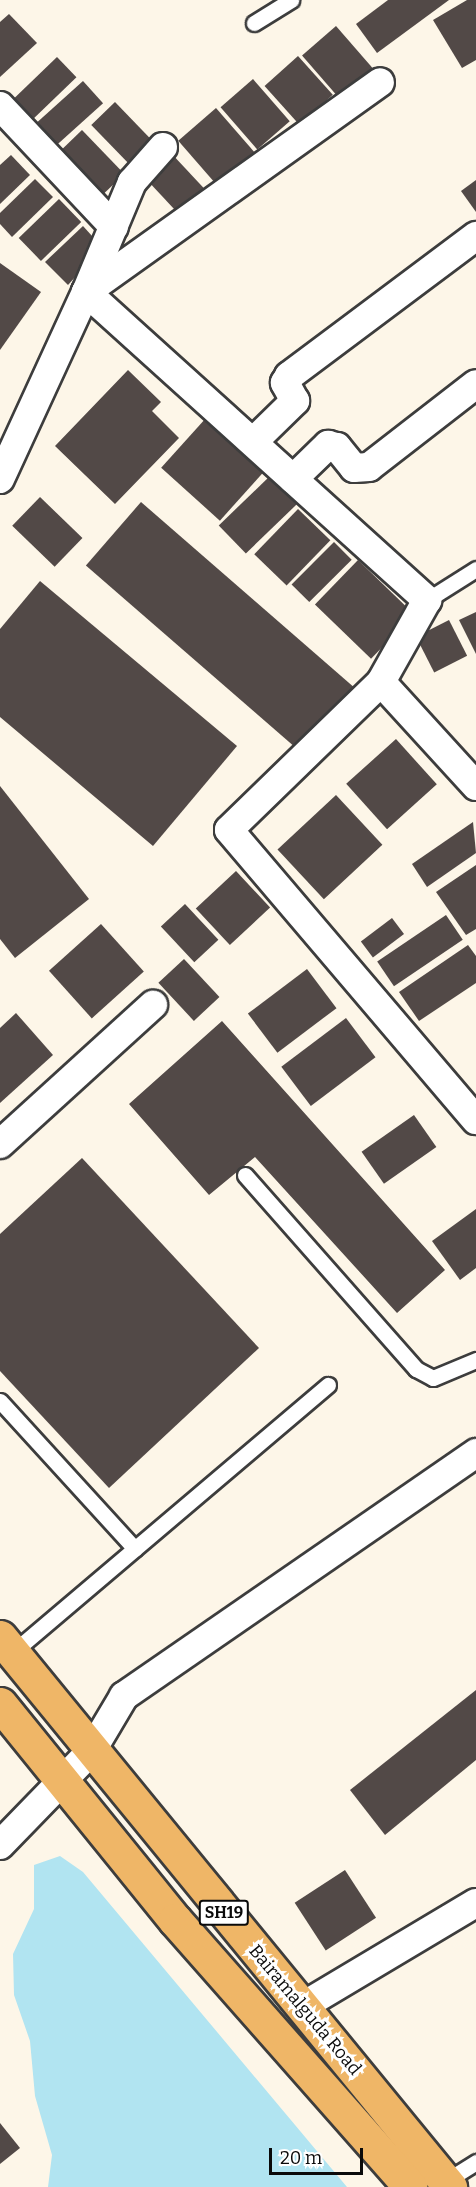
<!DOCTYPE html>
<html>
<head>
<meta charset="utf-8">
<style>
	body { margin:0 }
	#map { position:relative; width:476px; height:2187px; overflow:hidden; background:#fdf6e8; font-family:Bitter,serif }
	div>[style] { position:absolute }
	.water>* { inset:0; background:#b1e4f1 }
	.building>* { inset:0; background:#524947; transform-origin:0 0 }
	.roads { filter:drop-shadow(2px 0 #3d3d3d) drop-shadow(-2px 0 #3d3d3d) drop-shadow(0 2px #3d3d3d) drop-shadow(0 -2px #3d3d3d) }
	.lane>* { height:15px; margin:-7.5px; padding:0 7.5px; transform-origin:7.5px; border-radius:7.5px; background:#fff }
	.street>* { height:28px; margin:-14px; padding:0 14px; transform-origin:14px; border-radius:14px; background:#fff }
	.primary>* { height:33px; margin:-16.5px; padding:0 16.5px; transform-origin:16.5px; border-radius:16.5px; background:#efb667 }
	span { translate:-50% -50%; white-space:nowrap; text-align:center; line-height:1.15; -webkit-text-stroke:6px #fff; paint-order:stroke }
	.shield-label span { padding:2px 4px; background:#fff; border:2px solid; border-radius:4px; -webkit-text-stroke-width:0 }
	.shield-label { font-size:16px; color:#0a0a0a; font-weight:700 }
	.street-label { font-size:18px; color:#0a0a0a }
	.scale { position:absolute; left:269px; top:2148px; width:94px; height:27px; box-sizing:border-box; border:3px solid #0a0a0a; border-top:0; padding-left:8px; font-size:18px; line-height:21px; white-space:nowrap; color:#0a0a0a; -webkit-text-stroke:4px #fff; paint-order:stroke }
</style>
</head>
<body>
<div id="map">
	<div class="water">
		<div style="clip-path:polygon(60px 1856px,83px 1872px,347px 2187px,48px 2187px,52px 2155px,35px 2096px,30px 2041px,14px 1995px,13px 1954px,34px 1909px,34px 1865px)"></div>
	</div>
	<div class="building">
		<div style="clip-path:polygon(388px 0,449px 0,377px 53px,356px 24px)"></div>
		<div style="clip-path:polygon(467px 0,476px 0,476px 60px,462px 68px,433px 20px)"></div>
		<div style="clip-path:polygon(9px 14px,37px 43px,0 77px,0 22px)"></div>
		<div style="left:336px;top:26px;width:57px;height:45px;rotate:49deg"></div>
		<div style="left:298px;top:56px;width:52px;height:45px;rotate:48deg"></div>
		<div style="left:57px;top:57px;width:28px;height:62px;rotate:46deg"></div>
		<div style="left:253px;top:79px;width:56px;height:43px;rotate:49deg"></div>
		<div style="left:83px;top:81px;width:30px;height:62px;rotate:48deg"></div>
		<div style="left:115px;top:102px;width:59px;height:33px;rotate:46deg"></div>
		<div style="left:216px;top:108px;width:64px;height:50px;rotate:49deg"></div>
		<div style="left:82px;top:130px;width:61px;height:32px;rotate:46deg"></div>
		<div style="left:171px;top:153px;width:52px;height:36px;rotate:47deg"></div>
		<div style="clip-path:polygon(11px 155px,30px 175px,0 204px,0 165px)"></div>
		<div style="clip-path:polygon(35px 179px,53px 197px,12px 237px,0 224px,0 213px)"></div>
		<div style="clip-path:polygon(476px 180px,476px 212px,461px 191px)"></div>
		<div style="left:59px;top:199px;width:32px;height:56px;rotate:46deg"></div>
		<div style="clip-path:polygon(83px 226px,102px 247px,68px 285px,45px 262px)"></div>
		<div style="clip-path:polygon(0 263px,41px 292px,0 350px)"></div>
		<div style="clip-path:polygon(128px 370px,161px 402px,152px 411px,179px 438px,115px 504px,55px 446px)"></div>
		<div style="left:206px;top:418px;width:79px;height:67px;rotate:42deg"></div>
		<div style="left:272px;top:474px;width:39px;height:74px;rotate:46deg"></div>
		<div style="left:40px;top:497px;width:59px;height:40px;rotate:44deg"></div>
		<div style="left:141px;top:502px;width:286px;height:84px;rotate:41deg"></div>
		<div style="left:298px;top:509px;width:45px;height:63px;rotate:44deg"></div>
		<div style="left:334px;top:542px;width:25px;height:60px;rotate:45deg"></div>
		<div style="left:358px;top:560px;width:78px;height:62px;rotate:44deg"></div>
		<div style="clip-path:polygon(40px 581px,237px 746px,153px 846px,0 717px,0 629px)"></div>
		<div style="clip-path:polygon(476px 612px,476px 654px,459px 620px)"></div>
		<div style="left:449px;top:620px;width:40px;height:37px;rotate:63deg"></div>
		<div style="left:396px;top:739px;width:61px;height:67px;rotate:48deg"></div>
		<div style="clip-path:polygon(0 786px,89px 899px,15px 958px,0 939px)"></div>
		<div style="left:336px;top:795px;width:68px;height:80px;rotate:47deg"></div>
		<div style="clip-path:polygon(473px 822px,476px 853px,427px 887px,412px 864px)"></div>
		<div style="clip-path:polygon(476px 865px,476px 929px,466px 935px,436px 892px)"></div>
		<div style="left:236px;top:871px;width:50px;height:55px;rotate:47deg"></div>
		<div style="left:185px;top:904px;width:49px;height:33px;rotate:47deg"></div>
		<div style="left:446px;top:915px;width:30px;height:83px;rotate:56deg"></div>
		<div style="left:392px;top:918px;width:20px;height:39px;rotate:53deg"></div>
		<div style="left:101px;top:924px;width:64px;height:70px;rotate:48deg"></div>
		<div style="clip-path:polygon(468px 945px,476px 956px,476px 983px,419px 1021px,399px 992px)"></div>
		<div style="left:184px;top:959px;width:52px;height:35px;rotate:47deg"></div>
		<div style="left:307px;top:969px;width:49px;height:74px;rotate:53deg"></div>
		<div style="clip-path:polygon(16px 1013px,53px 1055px,0 1103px,0 1028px)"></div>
		<div style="left:346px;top:1018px;width:49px;height:81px;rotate:53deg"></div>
		<div style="clip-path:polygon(222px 1021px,445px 1270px,397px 1313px,255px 1157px,209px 1195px,129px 1104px)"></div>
		<div style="left:414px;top:1115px;width:39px;height:64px;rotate:55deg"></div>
		<div style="clip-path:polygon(82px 1158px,259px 1348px,109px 1488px,0 1371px,0 1234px)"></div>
		<div style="clip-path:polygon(476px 1209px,476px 1268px,460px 1280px,432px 1241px)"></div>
		<div style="clip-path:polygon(476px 1690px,476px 1760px,385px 1835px,350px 1790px)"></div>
		<div style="left:345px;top:1870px;width:57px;height:60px;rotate:57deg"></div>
		<div style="clip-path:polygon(0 2123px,20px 2148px,0 2164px)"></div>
	</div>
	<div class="roads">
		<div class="lane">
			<div style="left:254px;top:23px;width:44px;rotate:-31.9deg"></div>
			<div style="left:427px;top:600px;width:58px;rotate:-32.3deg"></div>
			<div style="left:245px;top:1175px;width:259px;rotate:48.6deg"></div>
			<div style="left:416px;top:1369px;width:19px;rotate:28deg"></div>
			<div style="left:433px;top:1378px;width:47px;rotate:-22.7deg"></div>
			<div style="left:0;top:1401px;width:200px;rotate:47.6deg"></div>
			<div style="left:13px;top:1652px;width:413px;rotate:-40.3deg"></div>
			<div style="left:446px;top:2181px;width:36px;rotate:-32deg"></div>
		</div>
		<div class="street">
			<div style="left:0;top:106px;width:166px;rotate:46.7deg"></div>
			<div style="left:163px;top:147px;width:47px;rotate:131.5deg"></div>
			<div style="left:132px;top:182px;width:119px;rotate:112.7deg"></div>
			<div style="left:86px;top:292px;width:460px;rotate:42.1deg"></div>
			<div style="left:427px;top:600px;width:94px;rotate:119.3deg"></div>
			<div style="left:381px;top:682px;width:212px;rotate:135.8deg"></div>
			<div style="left:229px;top:830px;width:381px;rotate:49.6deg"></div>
			<div style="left:253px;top:442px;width:59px;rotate:-44.3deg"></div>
			<div style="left:295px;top:401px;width:21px;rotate:-119deg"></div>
			<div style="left:285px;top:383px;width:8px;rotate:-60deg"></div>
			<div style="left:289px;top:376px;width:234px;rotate:-36.8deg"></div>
			<div style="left:0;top:479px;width:206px;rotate:-65.3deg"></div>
			<div style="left:86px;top:292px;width:361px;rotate:-35.5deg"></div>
			<div style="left:293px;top:479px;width:49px;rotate:-44.2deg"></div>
			<div style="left:328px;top:445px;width:9px;rotate:13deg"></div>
			<div style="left:337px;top:447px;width:27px;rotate:51deg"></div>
			<div style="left:354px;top:468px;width:15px;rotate:-4deg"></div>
			<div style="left:369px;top:467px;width:135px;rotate:-37.8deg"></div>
			<div style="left:381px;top:682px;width:141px;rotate:47.6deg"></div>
			<div style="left:0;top:1144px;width:207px;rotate:-42.3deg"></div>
			<div style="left:0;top:1845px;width:132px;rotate:-45.9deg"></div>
			<div style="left:92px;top:1750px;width:63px;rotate:-59.3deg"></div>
			<div style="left:124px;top:1696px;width:428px;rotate:-34.6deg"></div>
			<div style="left:303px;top:2006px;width:201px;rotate:-30.8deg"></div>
		</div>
		<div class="primary">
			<div style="left:0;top:1637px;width:711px;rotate:50.71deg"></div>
			<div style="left:0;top:1704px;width:278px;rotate:51deg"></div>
			<div style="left:175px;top:1920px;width:356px;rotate:48.6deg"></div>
		</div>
	</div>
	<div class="shield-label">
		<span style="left:224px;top:1913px">SH19</span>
	</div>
	<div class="street-label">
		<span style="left:305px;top:2010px;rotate:50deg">Bairamalguda Road</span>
	</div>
	<div class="scale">20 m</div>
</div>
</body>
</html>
